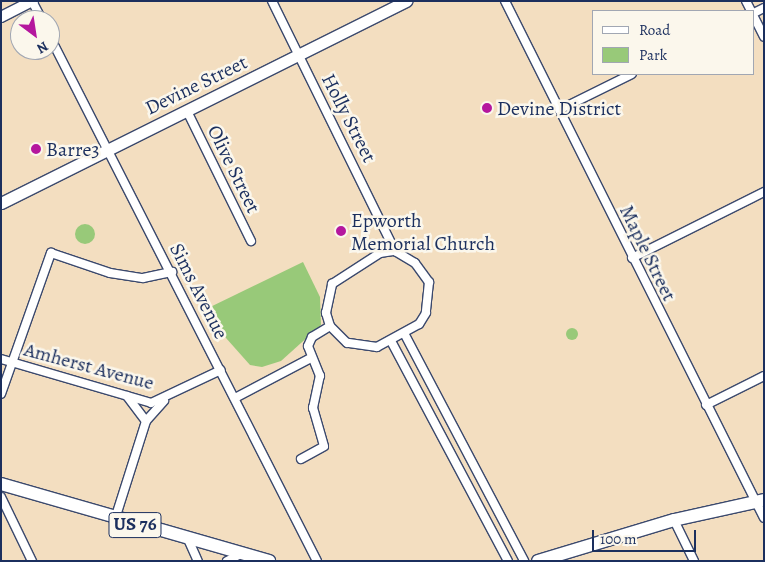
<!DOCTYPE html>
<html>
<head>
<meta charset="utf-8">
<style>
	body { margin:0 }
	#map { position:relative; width:765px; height:562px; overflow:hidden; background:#f3dec0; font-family:Alegreya,serif }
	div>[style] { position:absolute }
	.green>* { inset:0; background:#98c979 }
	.round { border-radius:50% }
	.roads { filter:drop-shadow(1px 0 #3b496d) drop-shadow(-1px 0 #3b496d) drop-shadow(0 1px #3b496d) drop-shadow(0 -1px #3b496d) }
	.minor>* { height:8px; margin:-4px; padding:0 4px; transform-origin:4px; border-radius:4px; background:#fff }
	.tertiary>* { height:10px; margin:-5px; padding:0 5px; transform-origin:5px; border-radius:5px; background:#fff }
	.secondary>* { height:11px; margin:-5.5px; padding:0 5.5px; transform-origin:5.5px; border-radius:5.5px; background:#fff }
	.primary>* { height:12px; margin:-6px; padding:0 6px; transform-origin:6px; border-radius:6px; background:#fff }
	.dots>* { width:14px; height:14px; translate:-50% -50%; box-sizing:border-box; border:2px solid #fbf7ec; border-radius:50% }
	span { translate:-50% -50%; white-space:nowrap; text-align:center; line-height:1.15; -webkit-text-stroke:5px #fbf7ec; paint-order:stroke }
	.shield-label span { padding:1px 4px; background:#fbf7ec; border:1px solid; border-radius:4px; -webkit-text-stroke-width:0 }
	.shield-label { font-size:19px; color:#1b2f5e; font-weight:700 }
	.street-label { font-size:20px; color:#1b2f5e }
	.poi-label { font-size:20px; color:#1b2f5e }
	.left { translate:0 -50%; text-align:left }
	.frame { position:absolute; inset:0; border:2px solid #1b2f5e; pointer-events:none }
	.legend { position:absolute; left:592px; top:10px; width:162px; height:65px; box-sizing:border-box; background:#fbf7ec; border:1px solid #a1a7b3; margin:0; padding:6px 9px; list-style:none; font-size:15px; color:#1b2f5e }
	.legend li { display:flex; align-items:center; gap:10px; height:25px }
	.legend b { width:25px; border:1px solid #a1a7b3 }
	.north { position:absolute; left:10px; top:10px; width:50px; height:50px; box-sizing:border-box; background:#fbf7ec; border:1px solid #a1a7b3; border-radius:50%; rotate:149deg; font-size:14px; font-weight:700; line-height:20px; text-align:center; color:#1b2f5e }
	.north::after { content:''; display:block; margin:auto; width:18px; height:22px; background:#b5179e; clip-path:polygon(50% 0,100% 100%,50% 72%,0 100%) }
	.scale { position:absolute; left:592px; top:530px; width:104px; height:22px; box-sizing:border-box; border:2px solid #1b2f5e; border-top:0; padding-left:6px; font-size:15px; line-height:18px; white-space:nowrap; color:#1b2f5e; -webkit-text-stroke:4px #fbf7ec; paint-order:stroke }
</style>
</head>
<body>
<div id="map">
	<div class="green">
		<div class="round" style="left:75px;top:224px;width:20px;height:20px"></div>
		<div style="clip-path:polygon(303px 262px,320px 297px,321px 325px,281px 361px,262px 367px,250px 365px,202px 311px)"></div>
		<div class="round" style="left:566px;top:328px;width:12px;height:12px"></div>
	</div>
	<div class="roads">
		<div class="minor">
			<div style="left:32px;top:1px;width:21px;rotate:62deg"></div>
			<div style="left:272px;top:1px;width:279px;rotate:63.8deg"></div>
			<div style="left:505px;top:1px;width:578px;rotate:63.39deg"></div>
			<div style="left:746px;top:1px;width:11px;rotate:63deg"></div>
			<div style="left:754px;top:13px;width:11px;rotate:-27deg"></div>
			<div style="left:754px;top:17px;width:22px;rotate:63deg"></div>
			<div style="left:50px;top:37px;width:588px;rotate:63deg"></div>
			<div style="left:559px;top:110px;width:81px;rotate:-26.3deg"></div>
			<div style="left:187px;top:111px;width:145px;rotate:63.8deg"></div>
			<div style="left:395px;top:251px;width:23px;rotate:31deg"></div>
			<div style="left:415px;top:263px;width:24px;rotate:54deg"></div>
			<div style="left:429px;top:282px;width:31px;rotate:96deg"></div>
			<div style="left:426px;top:313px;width:13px;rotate:122deg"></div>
			<div style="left:419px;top:324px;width:48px;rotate:151.3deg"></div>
			<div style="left:377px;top:347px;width:30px;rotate:-172deg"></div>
			<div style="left:347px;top:343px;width:24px;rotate:-135deg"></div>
			<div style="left:330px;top:326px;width:14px;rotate:-107deg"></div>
			<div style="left:326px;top:313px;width:30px;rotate:-78deg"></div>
			<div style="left:332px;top:284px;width:57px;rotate:-32.9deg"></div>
			<div style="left:380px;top:253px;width:15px;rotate:-8deg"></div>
			<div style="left:632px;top:258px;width:148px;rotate:-26.6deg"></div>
			<div style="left:404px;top:333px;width:258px;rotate:62.2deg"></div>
			<div style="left:391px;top:341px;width:249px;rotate:62deg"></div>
			<div style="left:1px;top:359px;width:156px;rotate:16.3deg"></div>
			<div style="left:151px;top:403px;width:77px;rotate:-25.2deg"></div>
			<div style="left:1px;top:394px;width:150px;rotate:-70.5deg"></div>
			<div style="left:51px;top:253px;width:62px;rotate:18.7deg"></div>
			<div style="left:110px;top:273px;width:33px;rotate:9deg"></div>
			<div style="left:143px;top:278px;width:30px;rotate:-12deg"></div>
			<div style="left:127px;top:396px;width:31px;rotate:53deg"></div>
			<div style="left:235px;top:398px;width:86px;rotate:-27.8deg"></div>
			<div style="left:706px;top:405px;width:65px;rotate:-26.6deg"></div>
			<div style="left:301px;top:459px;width:26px;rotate:-29deg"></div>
			<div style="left:324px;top:446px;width:40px;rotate:-106deg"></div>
			<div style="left:313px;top:408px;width:33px;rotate:-78deg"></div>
			<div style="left:320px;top:376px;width:32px;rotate:-112deg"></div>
			<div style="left:308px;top:346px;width:10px;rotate:-66deg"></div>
			<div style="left:312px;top:337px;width:21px;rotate:-31deg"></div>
			<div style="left:1px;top:497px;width:71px;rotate:64.2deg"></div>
			<div style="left:115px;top:519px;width:103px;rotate:-72.4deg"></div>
			<div style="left:146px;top:421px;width:27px;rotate:-48deg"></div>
			<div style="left:674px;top:520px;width:46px;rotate:64deg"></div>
			<div style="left:188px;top:539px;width:24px;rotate:66deg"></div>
			<div style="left:227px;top:561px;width:16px;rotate:-27deg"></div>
		</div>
		<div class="tertiary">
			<div style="left:1px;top:17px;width:36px;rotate:-27deg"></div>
		</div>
		<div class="secondary">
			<div style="left:1px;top:203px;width:453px;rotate:-26.5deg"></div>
		</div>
		<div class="primary">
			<div style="left:1px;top:484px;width:279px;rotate:16deg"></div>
			<div style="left:538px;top:561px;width:142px;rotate:-16.8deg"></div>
			<div style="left:674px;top:520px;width:92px;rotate:-12.5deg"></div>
		</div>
	</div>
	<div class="dots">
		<div style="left:487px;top:108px;background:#b5179e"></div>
		<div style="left:36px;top:149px;background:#b5179e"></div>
		<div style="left:341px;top:231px;background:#b5179e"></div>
	</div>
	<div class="shield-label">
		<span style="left:135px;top:525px">US 76</span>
	</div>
	<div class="street-label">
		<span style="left:196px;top:85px;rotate:-26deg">Devine Street</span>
		<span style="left:349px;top:118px;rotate:63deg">Holly Street</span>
		<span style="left:234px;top:169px;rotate:64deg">Olive Street</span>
		<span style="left:648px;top:253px;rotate:64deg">Maple Street</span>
		<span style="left:199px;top:291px;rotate:63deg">Sims Avenue</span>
		<span style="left:89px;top:366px;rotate:15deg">Amherst Avenue</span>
	</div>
	<div class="poi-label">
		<span class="left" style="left:497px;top:108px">Devine District</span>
		<span class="left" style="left:46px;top:149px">Barre3</span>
		<span class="left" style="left:351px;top:232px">Epworth<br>Memorial Church</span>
	</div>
	<div class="frame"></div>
	<ul class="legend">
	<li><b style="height:6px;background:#fff"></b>Road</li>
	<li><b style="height:14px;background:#98c979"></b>Park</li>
	</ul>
	<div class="north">N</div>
	<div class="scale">100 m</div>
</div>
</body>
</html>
